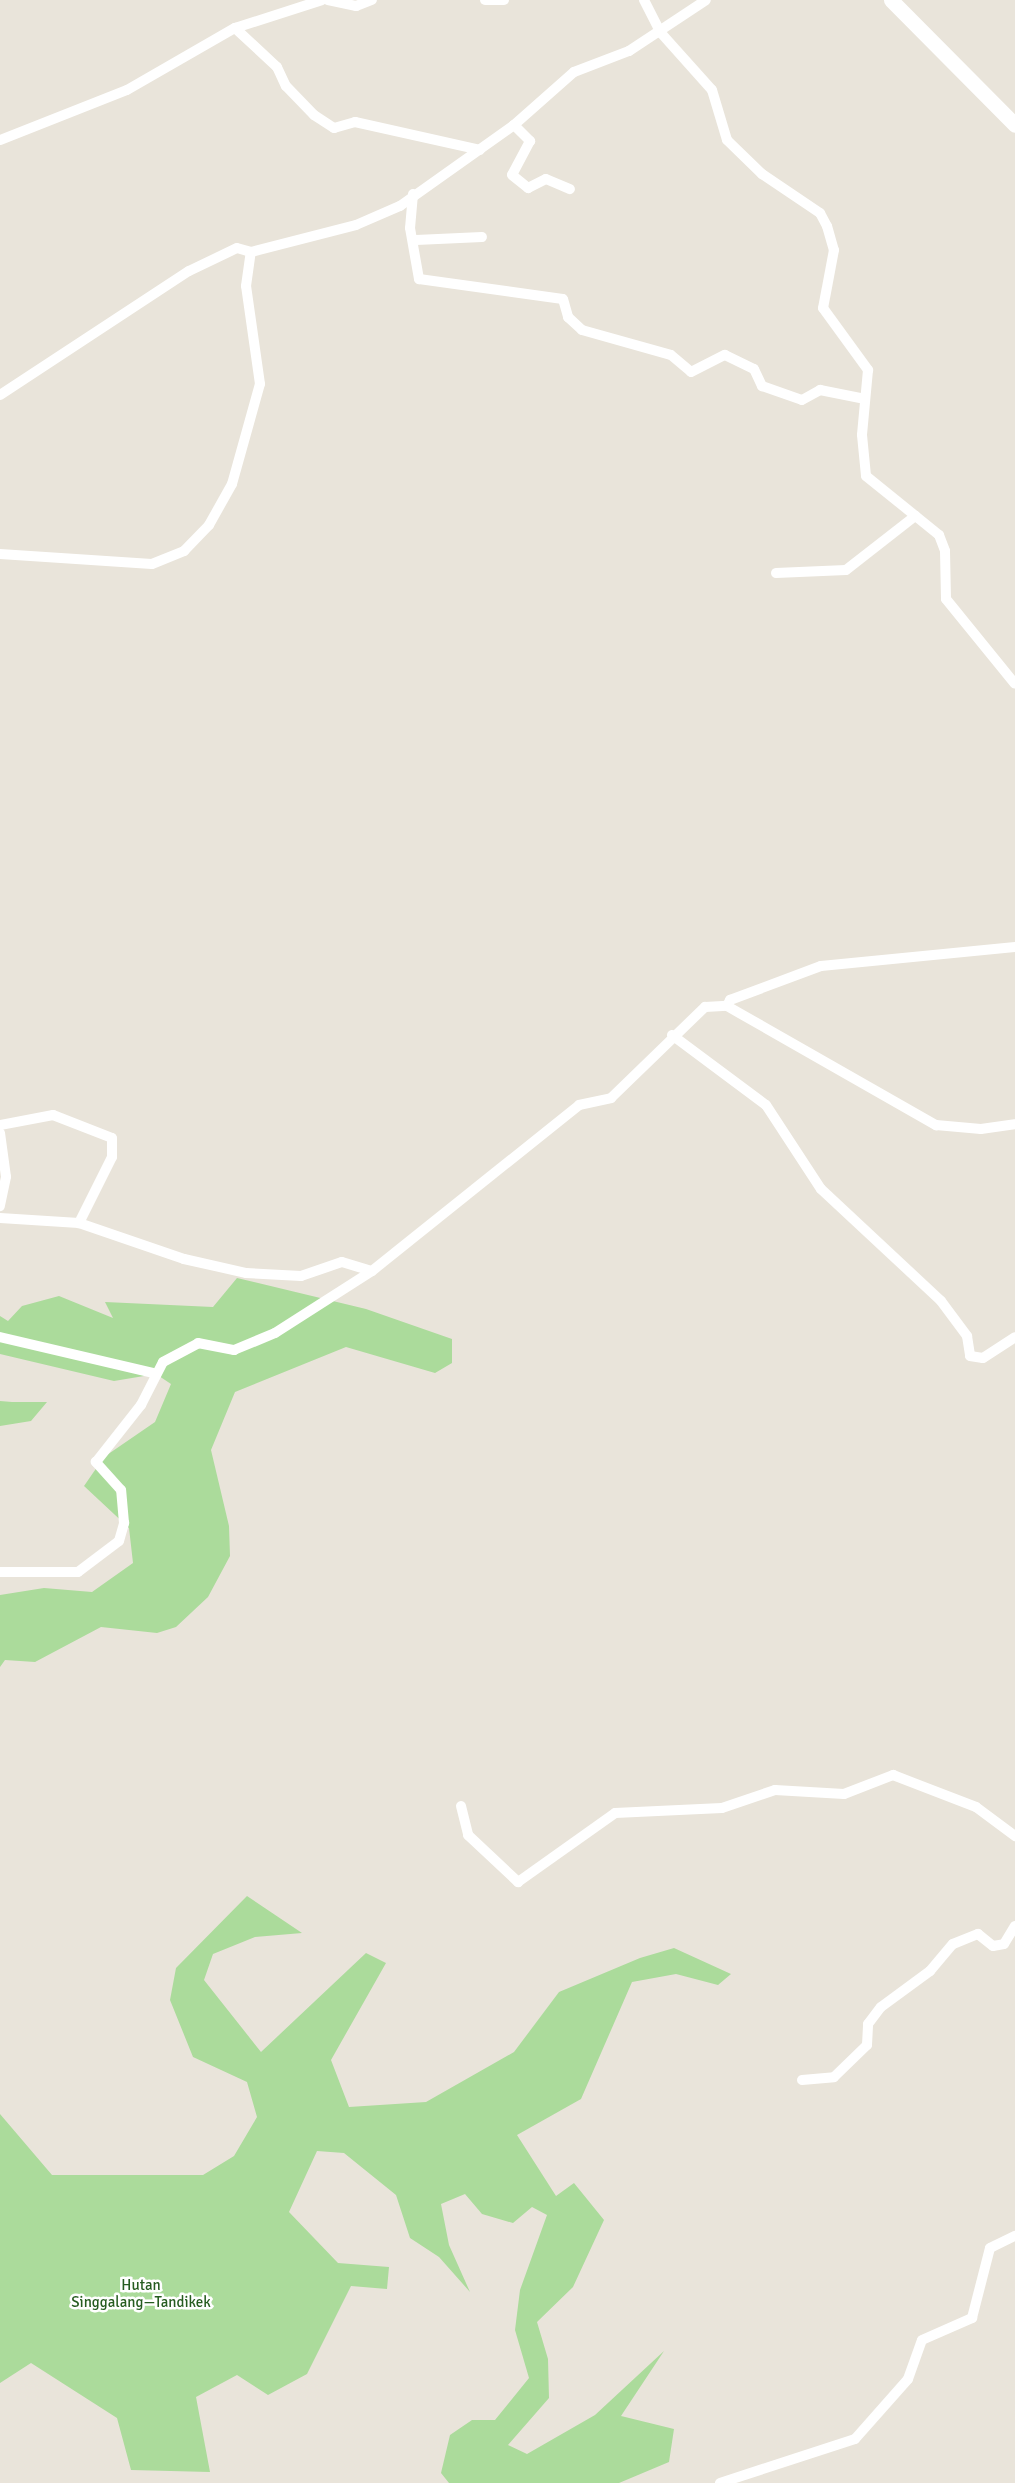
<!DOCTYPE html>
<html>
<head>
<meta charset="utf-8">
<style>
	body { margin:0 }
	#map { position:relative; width:1015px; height:2483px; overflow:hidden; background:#e9e4da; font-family:Signika,sans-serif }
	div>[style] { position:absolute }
	.green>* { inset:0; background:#abdb9b }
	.minor>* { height:10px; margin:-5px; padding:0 5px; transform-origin:5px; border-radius:5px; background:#fff }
	.secondary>* { height:15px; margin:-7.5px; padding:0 7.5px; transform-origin:7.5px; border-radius:7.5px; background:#fff }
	span { translate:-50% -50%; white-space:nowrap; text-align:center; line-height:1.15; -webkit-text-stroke:5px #fff; paint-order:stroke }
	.park-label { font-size:15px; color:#265c20 }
</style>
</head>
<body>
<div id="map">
	<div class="green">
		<div style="clip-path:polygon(237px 1278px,366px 1309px,452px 1339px,452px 1363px,435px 1373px,346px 1347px,235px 1392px,211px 1450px,229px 1526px,230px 1556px,208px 1597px,176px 1627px,157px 1633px,101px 1627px,35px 1662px,5px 1660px,0 1667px,0 1595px,44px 1588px,92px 1592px,133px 1563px,129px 1528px,84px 1486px,104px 1457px,155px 1422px,171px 1384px,156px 1374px,114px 1381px,0 1354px,0 1316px,8px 1321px,22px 1306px,59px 1296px,113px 1318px,105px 1302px,213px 1307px)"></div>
		<div style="clip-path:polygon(0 1401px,12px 1402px,47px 1402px,31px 1421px,0 1426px)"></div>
		<div style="clip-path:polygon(247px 1896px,302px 1933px,255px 1937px,213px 1954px,204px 1980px,261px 2052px,366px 1953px,386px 1963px,331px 2060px,349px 2107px,426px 2102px,514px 2052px,559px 1992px,640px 1958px,674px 1948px,731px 1974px,718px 1985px,676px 1974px,632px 1982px,581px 2099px,517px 2135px,556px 2196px,574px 2183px,604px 2220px,573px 2287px,537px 2322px,548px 2359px,549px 2398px,508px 2445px,527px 2454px,595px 2415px,664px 2351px,621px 2416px,674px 2429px,669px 2462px,619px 2483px,449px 2483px,441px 2473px,450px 2435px,472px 2420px,495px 2420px,529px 2378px,515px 2330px,520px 2290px,547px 2215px,532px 2207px,513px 2223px,482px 2214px,465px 2194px,441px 2204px,449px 2245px,470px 2292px,439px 2257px,410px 2238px,396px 2195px,344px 2153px,317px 2151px,289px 2212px,338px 2263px,389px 2267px,387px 2289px,351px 2286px,307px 2374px,268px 2395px,237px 2375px,196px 2397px,210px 2472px,131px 2470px,117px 2418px,31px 2363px,0 2383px,0 2114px,52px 2175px,203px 2175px,234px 2156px,257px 2117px,247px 2082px,193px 2057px,170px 2000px,176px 1968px)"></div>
	</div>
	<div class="minor">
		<div style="left:328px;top:0;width:29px;rotate:12deg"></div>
		<div style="left:356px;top:6px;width:17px;rotate:-21deg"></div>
		<div style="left:485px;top:0;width:19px"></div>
		<div style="left:644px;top:0;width:37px;rotate:63deg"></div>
		<div style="left:661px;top:33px;width:76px;rotate:48.2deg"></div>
		<div style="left:712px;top:90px;width:52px;rotate:73.3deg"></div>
		<div style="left:727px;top:140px;width:49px;rotate:44.2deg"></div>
		<div style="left:762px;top:174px;width:70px;rotate:33.9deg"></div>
		<div style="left:820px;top:213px;width:15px;rotate:62deg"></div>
		<div style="left:827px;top:226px;width:25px;rotate:74deg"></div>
		<div style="left:834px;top:250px;width:59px;rotate:100.7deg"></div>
		<div style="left:823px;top:308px;width:77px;rotate:54deg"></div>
		<div style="left:868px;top:370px;width:65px;rotate:95.3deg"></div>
		<div style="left:862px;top:435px;width:41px;rotate:84.4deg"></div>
		<div style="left:866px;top:476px;width:94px;rotate:38.9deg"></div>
		<div style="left:939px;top:535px;width:17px;rotate:69deg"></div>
		<div style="left:945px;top:551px;width:48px;rotate:88.8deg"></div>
		<div style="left:946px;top:599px;width:109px;rotate:50.9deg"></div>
		<div style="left:235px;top:28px;width:57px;rotate:42.9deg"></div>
		<div style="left:277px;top:67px;width:21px;rotate:65deg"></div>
		<div style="left:286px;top:86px;width:40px;rotate:46deg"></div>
		<div style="left:314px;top:115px;width:24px;rotate:33deg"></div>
		<div style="left:334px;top:128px;width:22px;rotate:-16deg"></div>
		<div style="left:355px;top:122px;width:128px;rotate:12.6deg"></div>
		<div style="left:514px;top:125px;width:23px;rotate:45deg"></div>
		<div style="left:530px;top:141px;width:38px;rotate:118deg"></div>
		<div style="left:512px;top:175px;width:21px;rotate:39deg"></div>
		<div style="left:528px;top:188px;width:20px;rotate:-27deg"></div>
		<div style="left:546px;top:179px;width:26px;rotate:23deg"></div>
		<div style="left:0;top:140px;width:136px;rotate:-21.5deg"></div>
		<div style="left:127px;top:90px;width:125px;rotate:-29.9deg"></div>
		<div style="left:235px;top:28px;width:91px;rotate:-17.8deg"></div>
		<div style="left:413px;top:194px;width:34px;rotate:95deg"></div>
		<div style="left:410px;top:228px;width:52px;rotate:80deg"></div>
		<div style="left:419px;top:279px;width:145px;rotate:7.9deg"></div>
		<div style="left:563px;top:299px;width:19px;rotate:74deg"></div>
		<div style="left:568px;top:317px;width:19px;rotate:43deg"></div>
		<div style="left:582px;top:330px;width:92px;rotate:15.7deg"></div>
		<div style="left:671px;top:355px;width:26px;rotate:40deg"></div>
		<div style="left:691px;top:372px;width:38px;rotate:-27deg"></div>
		<div style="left:725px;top:355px;width:32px;rotate:26deg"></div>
		<div style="left:754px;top:369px;width:19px;rotate:65deg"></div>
		<div style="left:762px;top:386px;width:42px;rotate:19.3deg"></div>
		<div style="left:802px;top:400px;width:21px;rotate:-29deg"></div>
		<div style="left:820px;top:390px;width:46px;rotate:11.3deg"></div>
		<div style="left:416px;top:240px;width:66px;rotate:-2.6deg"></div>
		<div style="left:0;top:395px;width:226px;rotate:-33.3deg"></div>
		<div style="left:189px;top:271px;width:53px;rotate:-25.6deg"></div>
		<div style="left:237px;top:248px;width:15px;rotate:16deg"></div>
		<div style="left:0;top:554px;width:152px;rotate:3.8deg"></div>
		<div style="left:152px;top:564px;width:35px;rotate:-22deg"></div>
		<div style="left:184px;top:551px;width:36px;rotate:-46deg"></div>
		<div style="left:209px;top:525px;width:47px;rotate:-60.7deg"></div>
		<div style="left:232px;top:484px;width:104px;rotate:-74.4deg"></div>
		<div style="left:260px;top:384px;width:99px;rotate:-98.1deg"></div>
		<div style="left:246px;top:286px;width:34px;rotate:-82deg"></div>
		<div style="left:251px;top:252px;width:108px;rotate:-14.4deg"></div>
		<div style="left:356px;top:225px;width:48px;rotate:-23.4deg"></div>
		<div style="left:400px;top:206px;width:140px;rotate:-35.4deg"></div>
		<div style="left:514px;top:125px;width:80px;rotate:-41.5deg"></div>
		<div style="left:574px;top:72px;width:59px;rotate:-20.9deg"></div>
		<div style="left:629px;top:51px;width:92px;rotate:-33.5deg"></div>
		<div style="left:776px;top:573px;width:70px;rotate:-2.5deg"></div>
		<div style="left:846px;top:570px;width:88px;rotate:-38deg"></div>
		<div style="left:727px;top:1006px;width:241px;rotate:29.7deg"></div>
		<div style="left:936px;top:1125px;width:45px;rotate:5.1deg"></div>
		<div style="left:981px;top:1129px;width:34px;rotate:-8deg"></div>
		<div style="left:672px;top:1035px;width:117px;rotate:36.7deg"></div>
		<div style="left:766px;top:1105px;width:100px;rotate:56.8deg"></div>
		<div style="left:821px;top:1189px;width:164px;rotate:43deg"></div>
		<div style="left:941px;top:1301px;width:44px;rotate:53.4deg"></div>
		<div style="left:967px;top:1336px;width:20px;rotate:81deg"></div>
		<div style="left:970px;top:1356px;width:13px;rotate:9deg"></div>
		<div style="left:983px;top:1358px;width:38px;rotate:-33deg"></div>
		<div style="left:0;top:1125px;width:54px;rotate:-10.7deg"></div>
		<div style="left:53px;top:1115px;width:63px;rotate:21.3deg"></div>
		<div style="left:112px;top:1138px;width:19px;rotate:90deg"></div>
		<div style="left:112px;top:1157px;width:74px;rotate:116.6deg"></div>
		<div style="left:0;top:1133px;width:44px;rotate:82.2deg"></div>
		<div style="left:6px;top:1177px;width:30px;rotate:102deg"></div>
		<div style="left:0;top:1218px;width:79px;rotate:3.6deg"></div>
		<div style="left:79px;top:1223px;width:111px;rotate:18.9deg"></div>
		<div style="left:184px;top:1259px;width:64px;rotate:12.7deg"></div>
		<div style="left:246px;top:1273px;width:55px;rotate:3.1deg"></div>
		<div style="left:301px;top:1276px;width:43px;rotate:-18.9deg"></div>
		<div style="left:342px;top:1262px;width:31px;rotate:17deg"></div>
		<div style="left:0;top:1337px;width:158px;rotate:13.2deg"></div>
		<div style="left:0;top:1572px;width:78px"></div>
		<div style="left:78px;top:1572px;width:51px;rotate:-37.1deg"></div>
		<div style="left:119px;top:1541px;width:19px;rotate:-74deg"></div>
		<div style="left:124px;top:1523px;width:33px;rotate:-95deg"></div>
		<div style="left:121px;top:1490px;width:38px;rotate:-132deg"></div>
		<div style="left:96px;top:1462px;width:73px;rotate:-51.7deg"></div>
		<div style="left:141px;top:1405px;width:48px;rotate:-62.9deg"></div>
		<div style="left:163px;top:1362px;width:40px;rotate:-28deg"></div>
		<div style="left:198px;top:1343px;width:37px;rotate:11deg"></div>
		<div style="left:234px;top:1350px;width:44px;rotate:-22.5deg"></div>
		<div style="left:275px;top:1333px;width:115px;rotate:-32.6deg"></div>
		<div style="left:372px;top:1271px;width:265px;rotate:-38.7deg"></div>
		<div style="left:579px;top:1105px;width:33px;rotate:-12deg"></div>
		<div style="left:611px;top:1098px;width:131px;rotate:-44.1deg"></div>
		<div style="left:705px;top:1007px;width:22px;rotate:-3deg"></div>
		<div style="left:727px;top:1006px;width:7px;rotate:-63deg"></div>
		<div style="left:730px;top:1000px;width:97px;rotate:-20.5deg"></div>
		<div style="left:821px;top:966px;width:195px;rotate:-5.6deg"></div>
		<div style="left:461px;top:1806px;width:30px;rotate:76deg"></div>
		<div style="left:468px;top:1835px;width:69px;rotate:43.2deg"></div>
		<div style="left:518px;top:1882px;width:119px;rotate:-35.4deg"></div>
		<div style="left:615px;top:1813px;width:107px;rotate:-2.7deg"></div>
		<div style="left:722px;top:1808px;width:56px;rotate:-18.8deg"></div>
		<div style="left:775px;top:1790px;width:69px;rotate:3.3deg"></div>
		<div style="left:844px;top:1794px;width:53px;rotate:-21.2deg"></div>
		<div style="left:893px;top:1775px;width:89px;rotate:21.1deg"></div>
		<div style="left:976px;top:1807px;width:49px;rotate:36.6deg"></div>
		<div style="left:802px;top:2080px;width:32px;rotate:-5deg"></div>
		<div style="left:834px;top:2077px;width:46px;rotate:-44.1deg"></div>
		<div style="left:867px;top:2045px;width:21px;rotate:-87deg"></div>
		<div style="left:868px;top:2024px;width:21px;rotate:-53deg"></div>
		<div style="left:881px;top:2007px;width:61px;rotate:-36.3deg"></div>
		<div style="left:930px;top:1971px;width:35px;rotate:-50deg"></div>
		<div style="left:953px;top:1944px;width:27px;rotate:-22deg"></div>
		<div style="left:978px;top:1934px;width:19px;rotate:39deg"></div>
		<div style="left:993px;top:1946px;width:11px;rotate:-10deg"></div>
		<div style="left:1004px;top:1944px;width:21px;rotate:-59deg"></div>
		<div style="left:720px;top:2483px;width:142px;rotate:-18.1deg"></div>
		<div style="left:855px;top:2439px;width:80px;rotate:-48.5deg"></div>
		<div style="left:908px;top:2379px;width:41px;rotate:-70.3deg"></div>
		<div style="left:922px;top:2340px;width:55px;rotate:-23.7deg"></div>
		<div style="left:972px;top:2318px;width:72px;rotate:-75.6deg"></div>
		<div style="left:990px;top:2248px;width:28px;rotate:-26deg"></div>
	</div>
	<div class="secondary">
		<div style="left:891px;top:0;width:176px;rotate:45.2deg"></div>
	</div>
	<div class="park-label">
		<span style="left:141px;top:2294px">Hutan<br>Singgalang—Tandikek</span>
	</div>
</div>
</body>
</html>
